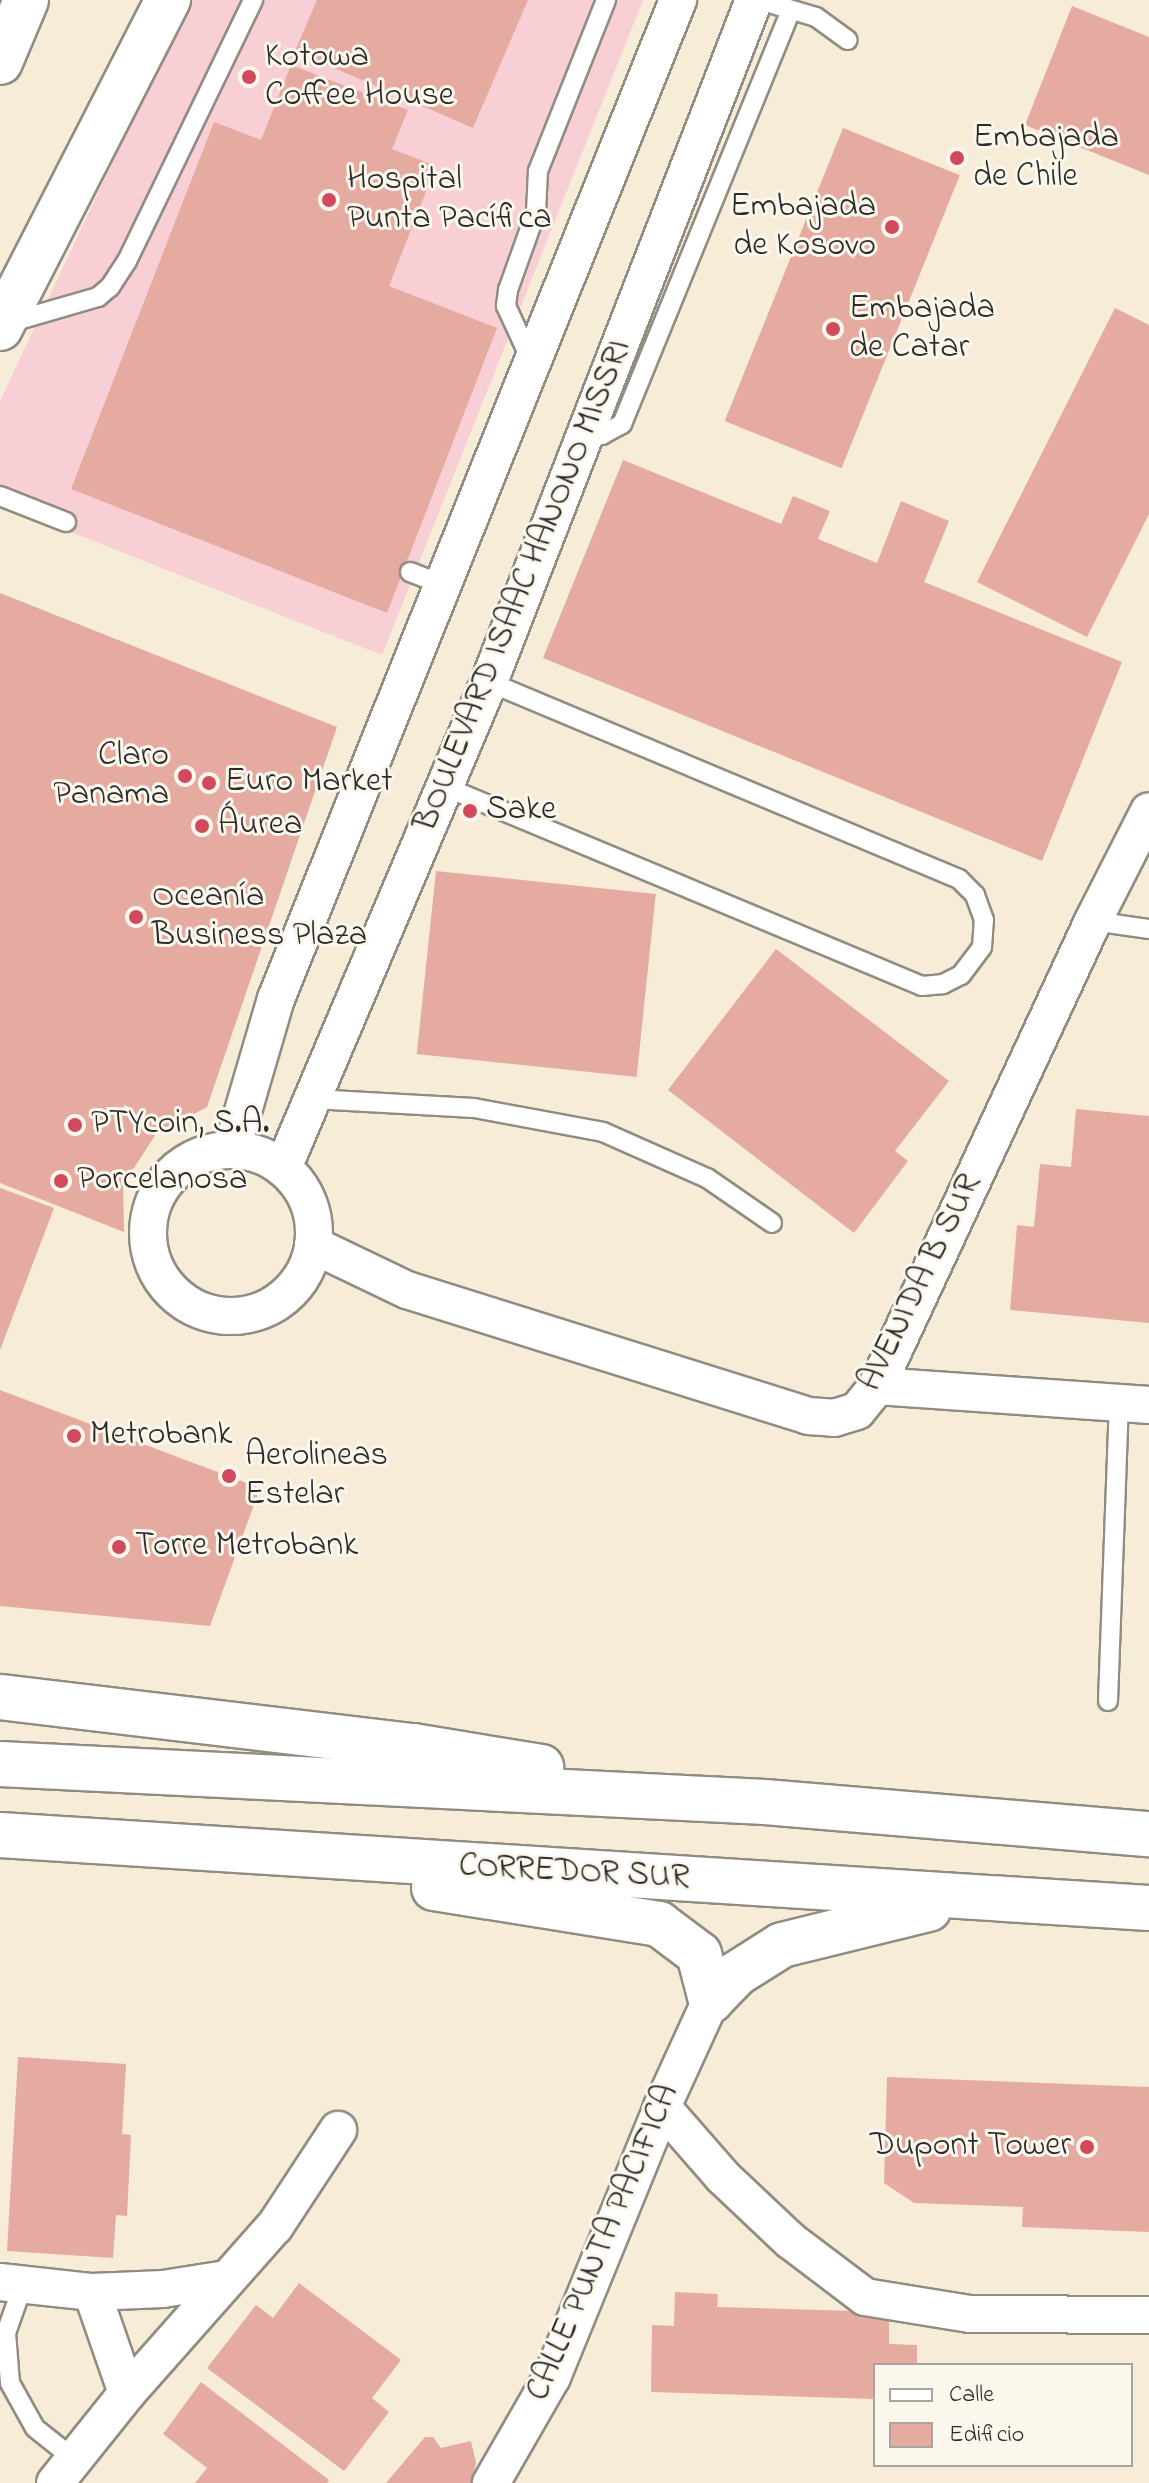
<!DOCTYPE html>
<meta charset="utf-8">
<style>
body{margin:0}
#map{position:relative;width:1149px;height:2483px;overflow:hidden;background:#f6ecd7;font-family:"Indie Flower",sans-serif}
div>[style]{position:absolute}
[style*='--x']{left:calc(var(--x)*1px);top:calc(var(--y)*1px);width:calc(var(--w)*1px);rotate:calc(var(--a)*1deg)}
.built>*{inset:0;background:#f7cfd4}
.building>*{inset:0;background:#e5aba1;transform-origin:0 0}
.roads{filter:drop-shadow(2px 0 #908c81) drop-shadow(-2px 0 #908c81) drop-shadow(0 2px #908c81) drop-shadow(0 -2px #908c81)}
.lane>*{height:18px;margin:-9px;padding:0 9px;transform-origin:9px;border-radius:9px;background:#fff}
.street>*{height:36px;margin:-18px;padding:0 18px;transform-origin:18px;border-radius:18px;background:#fff}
.street>.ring{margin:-18px;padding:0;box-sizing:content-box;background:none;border:36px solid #fff;border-radius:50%}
.secondary>*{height:44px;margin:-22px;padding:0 22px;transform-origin:22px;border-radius:22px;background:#fff}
.highway>*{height:44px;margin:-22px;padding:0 22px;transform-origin:22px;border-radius:22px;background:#fff}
.dots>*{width:22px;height:22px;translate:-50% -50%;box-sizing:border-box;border:4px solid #fbf7ec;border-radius:50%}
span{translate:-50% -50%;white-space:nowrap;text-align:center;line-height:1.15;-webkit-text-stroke:6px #fbf7ec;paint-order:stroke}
.poi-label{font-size:34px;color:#2b2b2b}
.left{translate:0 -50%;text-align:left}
.right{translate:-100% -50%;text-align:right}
.street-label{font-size:34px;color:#2b2b2b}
.legend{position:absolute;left:873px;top:2363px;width:260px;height:104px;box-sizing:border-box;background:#fbf7ec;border:2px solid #a8a59f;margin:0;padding:10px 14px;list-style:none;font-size:24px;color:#2b2b2b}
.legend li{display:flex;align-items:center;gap:16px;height:40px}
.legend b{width:40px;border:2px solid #a8a59f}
</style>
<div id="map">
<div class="built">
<div style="clip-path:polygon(189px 0,643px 0,382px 655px,0 504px,0 401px)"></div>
</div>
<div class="building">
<div style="clip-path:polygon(317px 0,528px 0,473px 128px,295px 51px)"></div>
<div style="clip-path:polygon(1072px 6px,1149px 37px,1149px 175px,1025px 125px)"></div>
<div style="clip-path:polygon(291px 65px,408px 110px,392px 149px,436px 166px,389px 286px,497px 328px,387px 613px,71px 489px,214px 122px,261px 140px)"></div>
<div style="left:843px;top:128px;width:126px;height:316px;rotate:22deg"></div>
<div style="clip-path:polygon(1115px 308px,1149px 325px,1149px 514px,1087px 637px,977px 582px)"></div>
<div style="clip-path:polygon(623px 460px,781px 524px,793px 496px,830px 511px,818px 539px,877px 563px,901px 501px,949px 521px,924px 582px,1122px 662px,1042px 861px,543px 658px)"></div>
<div style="clip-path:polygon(0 593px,337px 727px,207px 1107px,156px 1134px,123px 1185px,124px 1232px,0 1183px)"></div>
<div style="left:436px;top:871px;width:221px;height:184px;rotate:6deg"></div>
<div style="clip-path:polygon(776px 949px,949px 1081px,895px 1151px,908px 1161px,854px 1233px,668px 1090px)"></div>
<div style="clip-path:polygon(1076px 1109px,1149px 1116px,1149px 1323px,1010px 1310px,1017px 1225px,1034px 1227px,1040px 1164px,1071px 1167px)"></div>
<div style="clip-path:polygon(0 1188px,54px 1208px,0 1350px)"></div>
<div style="clip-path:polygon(0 1390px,260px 1488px,210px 1626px,0 1606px)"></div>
<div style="clip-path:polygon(18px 2057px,126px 2064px,122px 2134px,131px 2135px,127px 2216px,116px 2215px,113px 2258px,7px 2251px)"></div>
<div style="clip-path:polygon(887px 2077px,1149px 2087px,1149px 2232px,1022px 2227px,1023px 2207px,914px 2203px,884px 2183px)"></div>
<div style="clip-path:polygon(299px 2283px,401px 2360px,372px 2398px,389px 2412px,344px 2471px,207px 2368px,256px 2305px,273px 2318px)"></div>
<div style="clip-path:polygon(675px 2292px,718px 2294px,717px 2307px,889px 2312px,889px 2344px,917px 2345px,917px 2365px,875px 2365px,875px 2399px,651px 2392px,652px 2325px,674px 2326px)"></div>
<div style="clip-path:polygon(201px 2382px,329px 2480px,327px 2483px,195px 2483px,207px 2468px,163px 2434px)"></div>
<div style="clip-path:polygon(425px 2437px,433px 2437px,441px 2448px,471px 2441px,476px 2463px,471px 2483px,386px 2483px)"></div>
</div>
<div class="roads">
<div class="lane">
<div style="--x:759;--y:0;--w:59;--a:16.6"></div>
<div style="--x:816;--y:17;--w:39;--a:36"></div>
<div style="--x:8;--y:323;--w:94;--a:-16.1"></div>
<div style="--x:98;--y:297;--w:16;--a:-40"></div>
<div style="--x:110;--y:287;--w:31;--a:-57"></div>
<div style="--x:127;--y:261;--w:290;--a:-64.2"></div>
<div style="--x:531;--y:360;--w:60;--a:-114.8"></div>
<div style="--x:506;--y:306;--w:16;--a:-83"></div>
<div style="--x:508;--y:290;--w:83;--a:-70.3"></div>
<div style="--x:536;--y:212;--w:41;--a:-87.2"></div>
<div style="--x:538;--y:171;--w:184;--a:-68.3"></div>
<div style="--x:587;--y:430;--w:16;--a:18"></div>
<div style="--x:602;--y:435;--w:23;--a:-29"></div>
<div style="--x:622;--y:424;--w:447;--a:-67.8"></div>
<div style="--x:0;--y:496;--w:71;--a:21.5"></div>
<div style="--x:410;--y:572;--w:33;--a:21"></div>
<div style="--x:443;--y:786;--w:519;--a:22.66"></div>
<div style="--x:922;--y:986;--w:21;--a:-5"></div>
<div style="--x:943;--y:984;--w:20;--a:-27"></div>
<div style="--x:961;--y:975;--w:35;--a:-53"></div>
<div style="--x:982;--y:947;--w:27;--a:-86"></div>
<div style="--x:984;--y:920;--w:27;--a:-110"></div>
<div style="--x:975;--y:895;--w:23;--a:-135"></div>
<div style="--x:959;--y:879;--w:510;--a:-157.26"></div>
<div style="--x:1093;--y:921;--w:57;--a:8.1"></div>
<div style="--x:313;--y:1099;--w:161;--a:3.2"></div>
<div style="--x:474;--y:1108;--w:131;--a:10.5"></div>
<div style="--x:603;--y:1132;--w:114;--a:23.9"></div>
<div style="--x:707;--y:1178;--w:79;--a:34.7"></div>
<div style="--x:1108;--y:1701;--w:298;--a:-87.9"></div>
<div style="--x:23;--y:2285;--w:51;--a:109.5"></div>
<div style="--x:6;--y:2333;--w:50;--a:85.4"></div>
<div style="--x:10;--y:2383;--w:51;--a:60.9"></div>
<div style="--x:35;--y:2428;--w:50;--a:38.5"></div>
</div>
<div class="street">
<div style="--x:232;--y:1149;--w:156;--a:-73.7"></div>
<div style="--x:276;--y:999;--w:1077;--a:-68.08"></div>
<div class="ring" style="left:148px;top:1150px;width:130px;height:130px"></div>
<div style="--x:283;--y:1168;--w:528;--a:-67.03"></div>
<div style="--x:489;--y:682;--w:732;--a:-68.77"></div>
<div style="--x:313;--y:1245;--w:104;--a:25.6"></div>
<div style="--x:407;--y:1290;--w:420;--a:17.4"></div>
<div style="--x:808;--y:1416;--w:26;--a:4"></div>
<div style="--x:834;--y:1418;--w:24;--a:-17"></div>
<div style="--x:857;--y:1411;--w:32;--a:-51"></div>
<div style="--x:877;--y:1386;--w:513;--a:-65.08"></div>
<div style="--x:1093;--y:921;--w:123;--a:-63"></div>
<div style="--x:877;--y:1386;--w:273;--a:4"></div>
<div style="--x:662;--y:2107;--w:93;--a:48.9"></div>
<div style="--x:723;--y:2177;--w:93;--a:43.3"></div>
<div style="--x:791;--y:2241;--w:93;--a:37.1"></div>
<div style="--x:865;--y:2297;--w:106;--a:9.2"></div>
<div style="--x:970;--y:2314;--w:179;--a:0.3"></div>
<div style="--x:0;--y:2282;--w:93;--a:6.2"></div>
<div style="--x:92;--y:2292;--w:71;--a:-2.4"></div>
<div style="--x:163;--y:2289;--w:64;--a:-9"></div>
<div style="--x:92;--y:2292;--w:107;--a:70.9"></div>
<div style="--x:55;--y:2483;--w:115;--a:-51.3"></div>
<div style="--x:127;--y:2393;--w:223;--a:-48.5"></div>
<div style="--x:275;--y:2226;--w:115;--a:-56.7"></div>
<div style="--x:491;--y:2483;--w:122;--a:-60.1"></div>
<div style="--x:552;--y:2377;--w:292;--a:-67.8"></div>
<div style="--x:662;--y:2107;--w:118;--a:-65.4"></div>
</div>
<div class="secondary">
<div style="--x:0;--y:62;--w:67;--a:-67.2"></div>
<div style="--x:0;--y:328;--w:369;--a:-62.9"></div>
</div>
<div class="highway">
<div style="--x:0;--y:1697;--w:416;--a:6.8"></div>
<div style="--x:413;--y:1746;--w:130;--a:9.3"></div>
<div style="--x:0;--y:1764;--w:766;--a:2.84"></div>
<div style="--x:765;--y:1802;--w:385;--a:4.8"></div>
<div style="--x:0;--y:1835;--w:1151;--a:3.64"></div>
<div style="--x:434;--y:1888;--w:228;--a:9.1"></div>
<div style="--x:659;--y:1924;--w:50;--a:36.9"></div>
<div style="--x:699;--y:1954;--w:48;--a:75.4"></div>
<div style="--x:711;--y:2000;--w:36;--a:-46"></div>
<div style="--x:736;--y:1974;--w:54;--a:-32.2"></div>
<div style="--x:782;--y:1945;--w:151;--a:-13.8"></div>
</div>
</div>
<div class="dots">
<div style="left:249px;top:77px;background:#d1495b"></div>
<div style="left:957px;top:158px;background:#d1495b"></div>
<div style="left:329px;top:200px;background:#d1495b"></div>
<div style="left:892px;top:227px;background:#d1495b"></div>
<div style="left:833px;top:329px;background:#d1495b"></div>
<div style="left:185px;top:776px;background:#d1495b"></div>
<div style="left:209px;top:783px;background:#d1495b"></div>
<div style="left:470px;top:811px;background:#d1495b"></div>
<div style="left:202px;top:826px;background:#d1495b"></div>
<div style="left:136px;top:917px;background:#d1495b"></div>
<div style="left:75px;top:1125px;background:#d1495b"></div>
<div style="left:61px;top:1181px;background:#d1495b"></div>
<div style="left:74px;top:1436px;background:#d1495b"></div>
<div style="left:229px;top:1476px;background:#d1495b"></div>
<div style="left:119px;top:1547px;background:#d1495b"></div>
<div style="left:1087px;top:2147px;background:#d1495b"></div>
</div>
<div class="poi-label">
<span class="left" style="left:265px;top:77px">Kotowa<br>Coffee House</span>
<span class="left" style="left:973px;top:158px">Embajada<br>de Chile</span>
<span class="left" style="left:347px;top:200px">Hospital<br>Punta Pacífica</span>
<span class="right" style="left:876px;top:227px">Embajada<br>de Kosovo</span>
<span class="left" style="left:849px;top:329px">Embajada<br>de Catar</span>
<span class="right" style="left:169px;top:776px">Claro<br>Panama</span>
<span class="left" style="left:225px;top:783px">Euro Market</span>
<span class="left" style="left:486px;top:811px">Sake</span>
<span class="left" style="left:218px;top:826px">Áurea</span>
<span class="left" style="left:152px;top:917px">Oceanía<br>Business Plaza</span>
<span class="left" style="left:91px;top:1125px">PTYcoin, S.A.</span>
<span class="left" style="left:77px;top:1181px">Porcelanosa</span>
<span class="left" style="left:90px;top:1436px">Metrobank</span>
<span class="left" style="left:245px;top:1476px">Aerolineas<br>Estelar</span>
<span class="left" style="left:135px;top:1547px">Torre Metrobank</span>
<span class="right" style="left:1071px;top:2147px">Dupont Tower</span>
</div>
<div class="street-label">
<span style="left:524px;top:586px;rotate:-68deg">BOULEVARD ISAAC HANONO MISSRI</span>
<span style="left:921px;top:1283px;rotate:-64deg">AVENIDA B SUR</span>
<span style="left:574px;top:1873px;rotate:3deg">CORREDOR SUR</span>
<span style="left:604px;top:2243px;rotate:-67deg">CALLE PUNTA PACIFICA</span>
</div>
<ul class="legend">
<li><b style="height:10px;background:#fff"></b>Calle</li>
<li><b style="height:22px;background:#e5aba1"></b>Edificio</li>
</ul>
</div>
